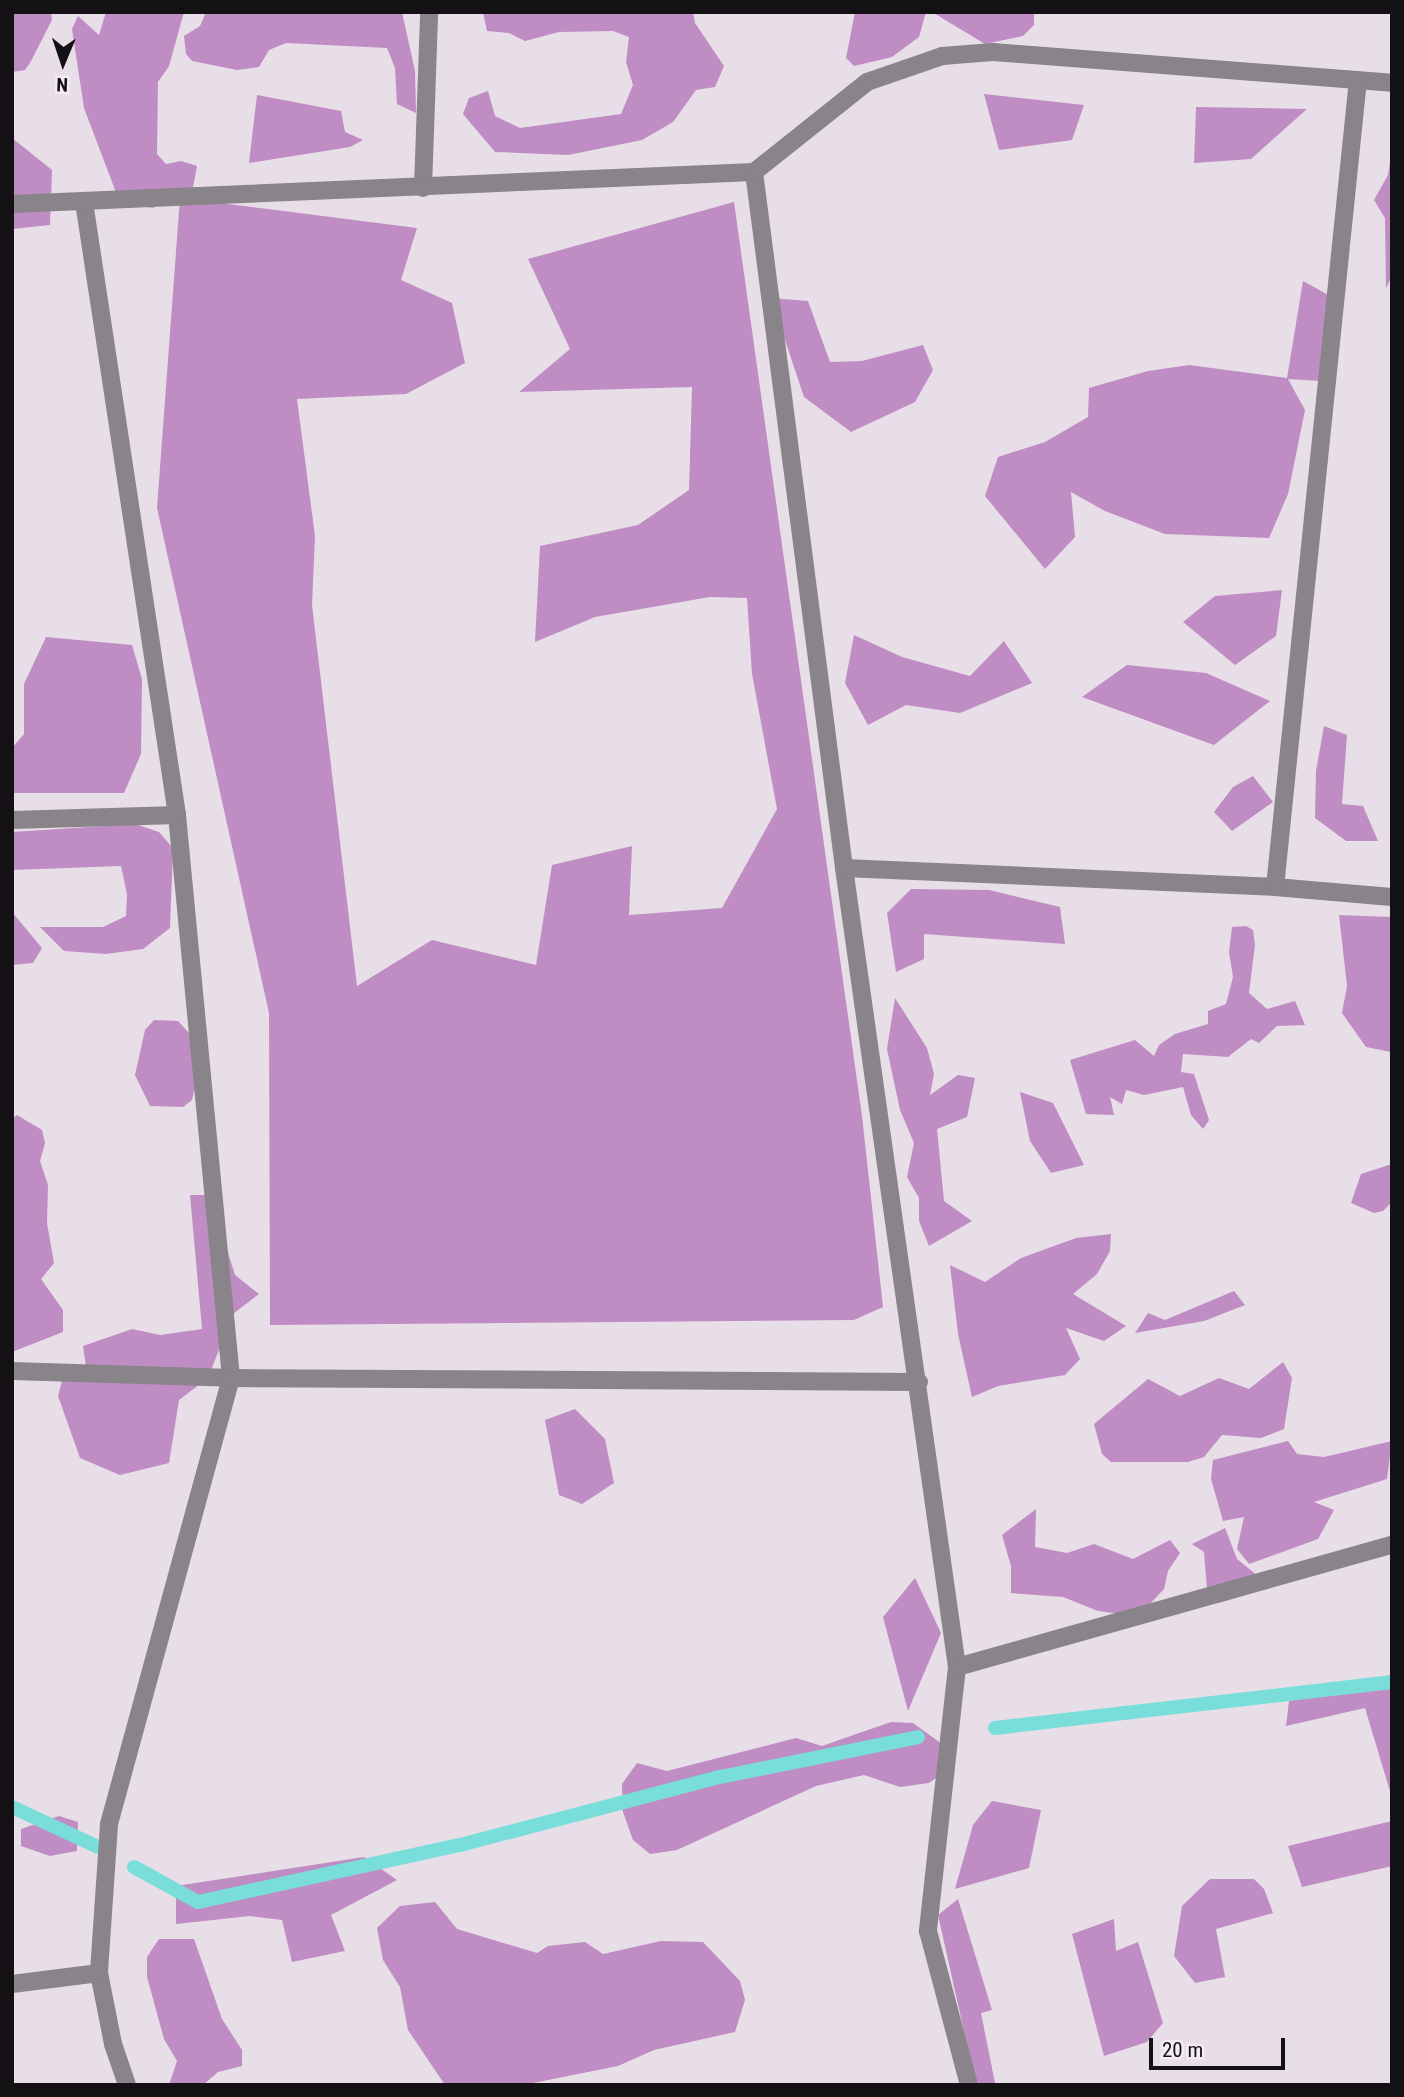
<!DOCTYPE html>
<style>
body{margin:0}
#map{position:relative;width:1404px;height:2097px;overflow:hidden;background:#e8dee8;font-family:"Roboto Condensed",sans-serif}
div>[style]{position:absolute}
[style*='--x']{left:calc(var(--x)*1px);top:calc(var(--y)*1px);width:calc(var(--w)*1px);rotate:calc(var(--a)*1deg)}
.forest>*{inset:0;background:#bf8cc3}
.stream>*{height:14px;margin:-7px;padding:0 7px;transform-origin:7px;border-radius:7px;background:#79deda}
.minor>*{height:18px;margin:-9px;padding:0 9px;transform-origin:9px;border-radius:9px;background:#888489}
span{translate:-50% -50%;white-space:nowrap;text-align:center;line-height:1.15;-webkit-text-stroke:7px #f5ebf5;paint-order:stroke}
.frame{position:absolute;inset:0;border:14px solid #141114;pointer-events:none}
.north{position:absolute;left:28px;top:28px;width:70px;height:70px;-webkit-text-stroke:5px #f5ebf5;paint-order:stroke;rotate:182deg;font-size:19px;font-weight:700;line-height:28px;text-align:center;color:#141114}
.north::after{content:'';display:block;margin:auto;width:24px;height:32px;background:#141114;clip-path:polygon(50% 0,100% 100%,50% 72%,0 100%)}
.scale{position:absolute;left:1149px;top:2038px;width:136px;height:32px;box-sizing:border-box;border:4px solid #141114;border-top:0;padding-left:9px;font-size:21px;line-height:24px;white-space:nowrap;color:#141114;-webkit-text-stroke:5px #f5ebf5;paint-order:stroke}
</style>
<div id="map">
<div class="forest">
<div style="clip-path:polygon(12px 12px,51px 12px,52px 20px,30px 63px,25px 70px,12px 72px)"></div>
<div style="clip-path:polygon(106px 12px,184px 12px,169px 66px,158px 82px,157px 154px,166px 164px,181px 161px,197px 166px,193px 187px,170px 195px,153px 208px,120px 203px,84px 108px,72px 29px,78px 16px,99px 35px)"></div>
<div style="clip-path:polygon(206px 12px,402px 12px,415px 71px,416px 113px,397px 104px,395px 68px,387px 48px,286px 43px,269px 50px,259px 67px,237px 70px,192px 61px,186px 54px,184px 36px,200px 26px)"></div>
<div style="clip-path:polygon(483px 12px,693px 12px,695px 23px,724px 66px,715px 87px,696px 90px,673px 122px,642px 140px,568px 155px,495px 152px,463px 114px,469px 98px,488px 91px,495px 116px,520px 128px,621px 114px,633px 85px,626px 62px,629px 37px,613px 31px,559px 32px,525px 41px,509px 33px,487px 31px)"></div>
<div style="clip-path:polygon(855px 12px,926px 12px,919px 37px,892px 57px,854px 66px,846px 58px)"></div>
<div style="clip-path:polygon(932px 12px,1034px 12px,1034px 25px,1023px 36px,985px 44px)"></div>
<div style="clip-path:polygon(984px 94px,1084px 105px,1072px 140px,999px 150px)"></div>
<div style="clip-path:polygon(257px 95px,341px 111px,345px 132px,363px 140px,350px 147px,249px 163px)"></div>
<div style="clip-path:polygon(1196px 107px,1307px 109px,1251px 159px,1194px 163px)"></div>
<div style="clip-path:polygon(12px 138px,52px 170px,50px 225px,12px 229px)"></div>
<div style="clip-path:polygon(1392px 150px,1392px 276px,1386px 288px,1385px 218px,1374px 200px,1388px 175px)"></div>
<div style="clip-path:polygon(180px 198px,417px 228px,401px 280px,452px 303px,465px 363px,406px 394px,297px 399px,315px 536px,312px 605px,357px 986px,432px 940px,536px 965px,552px 865px,632px 846px,629px 915px,722px 908px,777px 809px,752px 674px,747px 598px,710px 597px,595px 617px,535px 642px,540px 546px,638px 525px,689px 490px,692px 387px,519px 392px,570px 349px,528px 259px,734px 202px,862px 1116px,883px 1307px,854px 1320px,270px 1325px,269px 1013px,157px 508px)"></div>
<div style="clip-path:polygon(1303px 281px,1332px 297px,1320px 381px,1288px 379px,1305px 410px,1288px 494px,1269px 538px,1165px 534px,1105px 511px,1071px 492px,1075px 537px,1045px 569px,985px 496px,998px 457px,1045px 442px,1088px 417px,1089px 388px,1148px 371px,1189px 365px,1287px 378px)"></div>
<div style="clip-path:polygon(771px 298px,808px 301px,830px 362px,862px 361px,923px 345px,933px 370px,915px 402px,851px 432px,804px 397px)"></div>
<div style="clip-path:polygon(1282px 590px,1276px 636px,1235px 665px,1183px 622px,1215px 596px)"></div>
<div style="clip-path:polygon(854px 635px,902px 657px,970px 676px,1004px 641px,1032px 683px,960px 713px,906px 705px,868px 725px,845px 683px)"></div>
<div style="clip-path:polygon(46px 637px,132px 645px,142px 679px,141px 754px,124px 793px,12px 793px,12px 748px,24px 734px,24px 684px)"></div>
<div style="clip-path:polygon(1127px 665px,1206px 673px,1270px 701px,1214px 745px,1082px 697px)"></div>
<div style="clip-path:polygon(1324px 726px,1347px 735px,1342px 804px,1363px 806px,1378px 841px,1346px 841px,1315px 818px,1316px 771px)"></div>
<div style="clip-path:polygon(1253px 776px,1273px 802px,1232px 831px,1214px 812px,1233px 787px)"></div>
<div style="clip-path:polygon(135px 824px,159px 832px,173px 848px,170px 928px,143px 949px,106px 954px,64px 951px,40px 927px,103px 927px,126px 916px,127px 894px,121px 866px,12px 870px,12px 832px)"></div>
<div style="clip-path:polygon(911px 889px,989px 890px,1060px 907px,1065px 944px,924px 934px,924px 959px,896px 972px,887px 913px)"></div>
<div style="clip-path:polygon(12px 912px,42px 948px,33px 963px,12px 965px)"></div>
<div style="clip-path:polygon(1339px 915px,1392px 917px,1391px 1052px,1366px 1047px,1342px 1013px,1347px 986px)"></div>
<div style="clip-path:polygon(1246px 926px,1253px 930px,1255px 945px,1249px 993px,1267px 1009px,1295px 1001px,1305px 1025px,1277px 1026px,1259px 1043px,1251px 1039px,1228px 1057px,1183px 1054px,1181px 1072px,1194px 1074px,1209px 1120px,1203px 1129px,1191px 1115px,1183px 1087px,1144px 1095px,1126px 1090px,1122px 1104px,1110px 1097px,1114px 1115px,1086px 1114px,1070px 1060px,1135px 1040px,1154px 1056px,1159px 1045px,1175px 1034px,1208px 1024px,1208px 1011px,1226px 1004px,1233px 977px,1229px 952px,1232px 927px)"></div>
<div style="clip-path:polygon(895px 998px,927px 1048px,934px 1074px,930px 1095px,958px 1075px,975px 1078px,967px 1117px,937px 1129px,944px 1201px,972px 1221px,929px 1246px,919px 1221px,919px 1198px,907px 1177px,914px 1143px,900px 1110px,887px 1049px)"></div>
<div style="clip-path:polygon(154px 1020px,178px 1021px,189px 1033px,197px 1078px,192px 1100px,183px 1107px,150px 1106px,135px 1075px,145px 1030px)"></div>
<div style="clip-path:polygon(1020px 1092px,1053px 1103px,1084px 1165px,1051px 1173px,1030px 1141px)"></div>
<div style="clip-path:polygon(17px 1115px,42px 1130px,45px 1143px,40px 1161px,48px 1185px,47px 1223px,54px 1263px,41px 1279px,63px 1310px,63px 1332px,12px 1352px,12px 1119px)"></div>
<div style="clip-path:polygon(1392px 1164px,1392px 1202px,1383px 1211px,1374px 1213px,1351px 1203px,1361px 1174px)"></div>
<div style="clip-path:polygon(190px 1195px,210px 1195px,235px 1275px,259px 1294px,233px 1314px,208px 1378px,179px 1400px,169px 1463px,120px 1475px,80px 1458px,58px 1396px,64px 1373px,87px 1373px,83px 1346px,132px 1329px,160px 1335px,202px 1329px)"></div>
<div style="clip-path:polygon(1111px 1234px,1110px 1251px,1097px 1274px,1073px 1294px,1126px 1326px,1104px 1341px,1066px 1328px,1080px 1359px,1065px 1375px,998px 1386px,972px 1397px,958px 1334px,950px 1265px,985px 1282px,1021px 1258px,1076px 1238px)"></div>
<div style="clip-path:polygon(1234px 1291px,1245px 1305px,1204px 1321px,1135px 1333px,1148px 1313px,1165px 1320px)"></div>
<div style="clip-path:polygon(1283px 1362px,1292px 1378px,1284px 1429px,1261px 1438px,1222px 1435px,1204px 1457px,1188px 1462px,1111px 1462px,1102px 1454px,1094px 1424px,1148px 1379px,1180px 1396px,1219px 1378px,1249px 1389px)"></div>
<div style="clip-path:polygon(575px 1409px,605px 1439px,614px 1483px,582px 1504px,559px 1495px,545px 1420px)"></div>
<div style="clip-path:polygon(1288px 1441px,1297px 1454px,1324px 1457px,1392px 1441px,1387px 1479px,1314px 1502px,1334px 1510px,1318px 1539px,1249px 1564px,1237px 1549px,1244px 1517px,1223px 1521px,1211px 1479px,1213px 1460px)"></div>
<div style="clip-path:polygon(1036px 1509px,1035px 1547px,1067px 1553px,1094px 1544px,1133px 1559px,1170px 1540px,1180px 1553px,1168px 1571px,1164px 1589px,1148px 1606px,1128px 1615px,1098px 1611px,1063px 1597px,1011px 1593px,1011px 1566px,1002px 1535px)"></div>
<div style="clip-path:polygon(1225px 1528px,1237px 1559px,1263px 1580px,1245px 1595px,1218px 1603px,1207px 1589px,1204px 1552px,1192px 1544px)"></div>
<div style="clip-path:polygon(915px 1578px,941px 1633px,908px 1711px,883px 1617px)"></div>
<div style="clip-path:polygon(1391px 1675px,1392px 1677px,1392px 1798px,1365px 1708px,1286px 1726px,1289px 1701px)"></div>
<div style="clip-path:polygon(891px 1722px,913px 1723px,942px 1744px,946px 1771px,929px 1783px,900px 1787px,864px 1775px,816px 1786px,677px 1850px,650px 1854px,633px 1840px,623px 1812px,622px 1784px,637px 1763px,667px 1771px,796px 1738px,822px 1746px)"></div>
<div style="clip-path:polygon(992px 1801px,1041px 1810px,1029px 1868px,955px 1889px,973px 1825px)"></div>
<div style="clip-path:polygon(59px 1816px,78px 1822px,77px 1851px,50px 1856px,21px 1846px,21px 1829px)"></div>
<div style="clip-path:polygon(1392px 1821px,1392px 1866px,1302px 1887px,1288px 1846px)"></div>
<div style="clip-path:polygon(364px 1857px,397px 1880px,331px 1915px,345px 1951px,292px 1962px,282px 1920px,250px 1916px,176px 1924px,176px 1886px)"></div>
<div style="clip-path:polygon(1210px 1879px,1254px 1879px,1264px 1889px,1273px 1913px,1216px 1929px,1225px 1977px,1195px 1983px,1174px 1956px,1182px 1906px)"></div>
<div style="clip-path:polygon(958px 1899px,992px 2010px,981px 2013px,995px 2083px,991px 2085px,976px 2085px,938px 1915px)"></div>
<div style="clip-path:polygon(435px 1902px,457px 1929px,537px 1953px,548px 1946px,585px 1942px,603px 1954px,661px 1941px,703px 1942px,740px 1981px,745px 2000px,735px 2032px,654px 2050px,618px 2066px,523px 2085px,445px 2085px,408px 2030px,400px 1987px,383px 1960px,377px 1928px,400px 1906px)"></div>
<div style="clip-path:polygon(1114px 1919px,1116px 1951px,1138px 1942px,1163px 2023px,1147px 2042px,1104px 2056px,1072px 1934px)"></div>
<div style="clip-path:polygon(159px 1939px,194px 1939px,222px 2019px,242px 2050px,242px 2066px,218px 2072px,203px 2085px,169px 2085px,177px 2061px,164px 2039px,147px 1977px,147px 1957px)"></div>
</div>
<div class="stream">
<div style="--x:995;--y:1728;--w:400;--a:-6.6"></div>
<div style="--x:12;--y:1807;--w:95;--a:24.9"></div>
<div style="--x:134;--y:1867;--w:73;--a:28.7"></div>
<div style="--x:198;--y:1902;--w:268;--a:-12.3"></div>
<div style="--x:460;--y:1845;--w:269;--a:-14.7"></div>
<div style="--x:720;--y:1777;--w:202;--a:-11.4"></div>
</div>
<div class="minor">
<div style="--x:754;--y:172;--w:702;--a:82.63"></div>
<div style="--x:844;--y:868;--w:807;--a:81.95"></div>
<div style="--x:957;--y:1667;--w:266;--a:96.3"></div>
<div style="--x:928;--y:1931;--w:159;--a:75.1"></div>
<div style="--x:423;--y:188;--w:176;--a:-88"></div>
<div style="--x:84;--y:202;--w:620;--a:81.37"></div>
<div style="--x:177;--y:815;--w:566;--a:84.52"></div>
<div style="--x:231;--y:1378;--w:463;--a:105.3"></div>
<div style="--x:109;--y:1825;--w:148;--a:93.9"></div>
<div style="--x:99;--y:1973;--w:72;--a:78.8"></div>
<div style="--x:113;--y:2044;--w:43;--a:71.1"></div>
<div style="--x:12;--y:204;--w:743;--a:-2.47"></div>
<div style="--x:754;--y:172;--w:144;--a:-38.5"></div>
<div style="--x:867;--y:82;--w:79;--a:-19.1"></div>
<div style="--x:942;--y:56;--w:51;--a:-4.5"></div>
<div style="--x:993;--y:52;--w:400;--a:4.4"></div>
<div style="--x:12;--y:820;--w:165;--a:-1.7"></div>
<div style="--x:844;--y:868;--w:431;--a:2.5"></div>
<div style="--x:1275;--y:887;--w:117;--a:4.9"></div>
<div style="--x:1275;--y:887;--w:811;--a:-84.13"></div>
<div style="--x:12;--y:1371;--w:219;--a:1.8"></div>
<div style="--x:231;--y:1378;--w:688;--a:0.33"></div>
<div style="--x:957;--y:1667;--w:452;--a:-15.7"></div>
<div style="--x:12;--y:1984;--w:88;--a:-7.2"></div>
</div>
<div class="frame"></div>
<div class="north">N</div>
<div class="scale">20 m</div>
</div>
